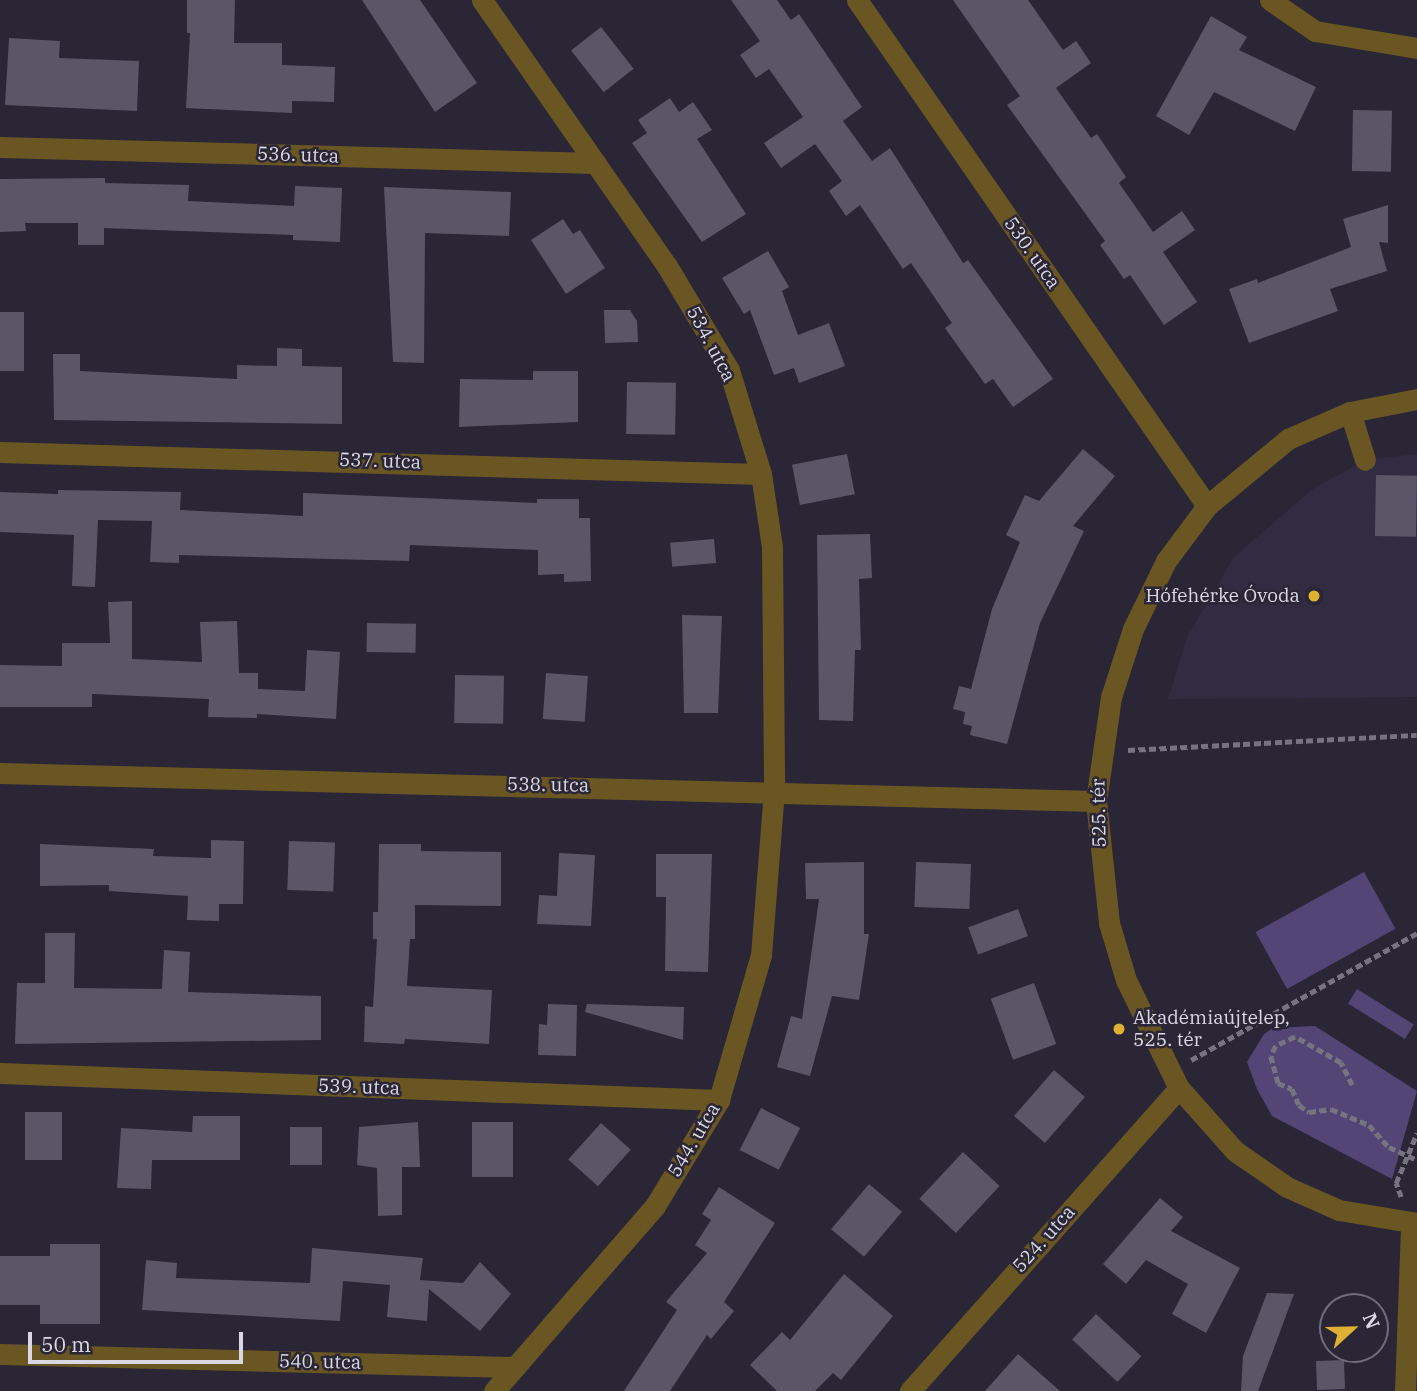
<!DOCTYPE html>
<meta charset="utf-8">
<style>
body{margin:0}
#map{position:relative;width:1417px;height:1391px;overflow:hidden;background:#2a2636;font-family:"IBM Plex Serif",serif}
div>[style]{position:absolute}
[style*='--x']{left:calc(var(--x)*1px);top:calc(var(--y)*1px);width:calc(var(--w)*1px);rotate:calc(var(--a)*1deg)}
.built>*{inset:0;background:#322c42}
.green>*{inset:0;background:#544577;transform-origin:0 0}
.building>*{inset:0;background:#5a5567;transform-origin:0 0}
.path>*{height:4.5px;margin-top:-2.25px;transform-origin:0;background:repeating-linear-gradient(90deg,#777482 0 7px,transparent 0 10.5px)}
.minor>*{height:21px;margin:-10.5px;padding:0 10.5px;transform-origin:10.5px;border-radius:10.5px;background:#6a5623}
.dots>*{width:19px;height:19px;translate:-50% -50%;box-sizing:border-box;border:4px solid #2a2636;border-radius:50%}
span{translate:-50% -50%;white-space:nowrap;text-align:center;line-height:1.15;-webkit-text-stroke:5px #2a2636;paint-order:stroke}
.street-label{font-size:19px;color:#dad8e3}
.poi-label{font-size:19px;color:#dad8e3}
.right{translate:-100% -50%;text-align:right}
.left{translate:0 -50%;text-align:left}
.north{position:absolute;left:1319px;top:1293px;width:70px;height:70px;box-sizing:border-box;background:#2a2636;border:2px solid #706d7b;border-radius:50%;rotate:68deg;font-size:19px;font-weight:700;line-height:28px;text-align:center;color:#dad8e3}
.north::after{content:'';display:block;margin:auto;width:24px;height:32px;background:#deb133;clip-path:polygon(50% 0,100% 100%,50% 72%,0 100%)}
.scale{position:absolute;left:28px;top:1332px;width:215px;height:32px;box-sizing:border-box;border:4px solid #dad8e3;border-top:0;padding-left:9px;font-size:21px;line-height:24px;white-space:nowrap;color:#dad8e3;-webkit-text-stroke:5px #2a2636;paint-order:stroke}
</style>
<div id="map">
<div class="built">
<div style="clip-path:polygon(1417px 454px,1417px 697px,1168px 699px,1188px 635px,1234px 557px,1313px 489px,1365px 460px)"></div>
</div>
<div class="green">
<div style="left:1364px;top:872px;width:65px;height:124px;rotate:61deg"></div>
<div style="left:1357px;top:989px;width:67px;height:17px;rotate:32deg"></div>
<div style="clip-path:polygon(1315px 1026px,1417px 1091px,1392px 1179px,1272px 1116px,1257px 1089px,1247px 1062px,1264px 1034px,1273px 1028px)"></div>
</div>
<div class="building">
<div style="clip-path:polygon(187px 0,235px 0,234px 43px,282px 43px,282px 65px,335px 67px,334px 102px,292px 101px,292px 113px,186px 108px,190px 33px,187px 33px)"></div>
<div style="clip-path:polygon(362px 0,420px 0,477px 83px,435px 112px)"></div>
<div style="clip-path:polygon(731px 0,777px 0,791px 20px,799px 14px,862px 107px,843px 121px,872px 161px,890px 148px,963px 263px,968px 260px,1053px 379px,1013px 407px,993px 379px,985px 384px,945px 328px,952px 323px,911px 263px,903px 269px,860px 205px,846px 216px,829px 191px,842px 181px,815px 144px,781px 168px,764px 143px,803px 117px,769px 69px,756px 78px,740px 55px,760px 41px)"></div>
<div style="clip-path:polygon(953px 0,1028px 0,1063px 50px,1076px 41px,1091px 63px,1056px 88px,1091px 138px,1097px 134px,1126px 177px,1119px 183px,1153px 232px,1182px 211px,1195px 230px,1163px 252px,1197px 302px,1164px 325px,1130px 275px,1124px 279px,1100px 245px,1105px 241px,1007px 105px,1020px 96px)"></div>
<div style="clip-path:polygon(1211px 16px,1247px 37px,1239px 50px,1316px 87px,1295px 131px,1214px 92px,1189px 135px,1156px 116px)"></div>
<div style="left:601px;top:27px;width:53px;height:38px;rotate:52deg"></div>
<div style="clip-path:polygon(9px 38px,60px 41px,59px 58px,139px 61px,137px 111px,5px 105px)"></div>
<div style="clip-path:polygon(670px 98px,679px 112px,693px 102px,712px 130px,697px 139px,746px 214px,702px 242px,632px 143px,647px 133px,638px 120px)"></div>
<div style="left:1353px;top:110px;width:39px;height:61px;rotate:1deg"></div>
<div style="clip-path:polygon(105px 178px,105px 183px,189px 185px,188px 201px,294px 206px,295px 186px,342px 188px,340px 242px,293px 240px,293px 235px,104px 228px,104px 245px,78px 245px,78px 223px,25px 223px,26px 231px,0 232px,0 179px)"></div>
<div style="clip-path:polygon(384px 187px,511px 192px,509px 236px,425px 233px,424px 363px,393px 362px)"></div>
<div style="clip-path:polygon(1388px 205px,1388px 243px,1379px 242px,1387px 271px,1330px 289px,1338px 311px,1249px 343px,1229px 289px,1257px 279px,1258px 283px,1351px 247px,1343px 219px)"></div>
<div style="clip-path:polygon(563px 219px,573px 234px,580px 230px,605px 268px,566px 294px,531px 240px)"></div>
<div style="clip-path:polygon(768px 251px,789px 287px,782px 291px,798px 335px,829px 323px,845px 366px,799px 383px,794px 368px,774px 375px,750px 310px,744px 314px,722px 278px)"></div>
<div style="clip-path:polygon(604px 310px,630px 310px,637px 321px,638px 342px,605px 343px)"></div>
<div style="left:0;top:312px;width:24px;height:59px"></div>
<div style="clip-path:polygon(277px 348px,302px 349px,302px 366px,342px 367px,342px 424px,54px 420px,53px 354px,80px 354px,80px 371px,237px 379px,237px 365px,277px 366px)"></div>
<div style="clip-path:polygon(533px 371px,578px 371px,578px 422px,459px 427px,460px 379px,533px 380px)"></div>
<div style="left:627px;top:382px;width:49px;height:52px;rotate:1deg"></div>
<div style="clip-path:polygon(1083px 449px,1115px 476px,1073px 526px,1084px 531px,1040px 623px,1007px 744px,970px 735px,972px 726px,963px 724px,965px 712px,953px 709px,959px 686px,971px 689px,992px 609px,1020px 542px,1006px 535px,1025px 495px,1039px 501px)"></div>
<div style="left:847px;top:454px;width:41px;height:56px;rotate:79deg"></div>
<div style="left:1376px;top:475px;width:41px;height:61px;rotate:1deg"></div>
<div style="clip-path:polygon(58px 490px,181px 492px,180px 510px,303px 516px,303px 493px,537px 503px,537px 499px,579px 499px,579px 518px,590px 518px,591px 581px,564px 582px,564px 574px,538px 575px,538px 550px,410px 545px,409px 561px,179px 555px,179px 563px,150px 562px,152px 521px,98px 520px,95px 587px,72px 586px,74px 535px,0 532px,0 492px,58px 494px)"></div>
<div style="clip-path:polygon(870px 534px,872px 578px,859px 579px,861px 650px,855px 650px,853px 721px,819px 720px,817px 535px)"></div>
<div style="left:714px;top:539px;width:24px;height:44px;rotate:85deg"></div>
<div style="clip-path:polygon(132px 601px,132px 659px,202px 662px,200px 622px,237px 621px,239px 673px,258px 673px,258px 689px,305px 691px,307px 650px,340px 652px,336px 719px,257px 714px,257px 718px,208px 717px,209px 699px,92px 694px,92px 707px,0 707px,0 665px,62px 666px,62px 643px,110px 643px,108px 602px)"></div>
<div style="clip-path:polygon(682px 615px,722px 616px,718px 713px,684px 713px)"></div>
<div style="left:367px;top:623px;width:49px;height:29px;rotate:1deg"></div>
<div style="left:546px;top:673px;width:42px;height:46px;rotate:4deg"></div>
<div style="left:455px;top:675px;width:49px;height:48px;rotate:1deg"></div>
<div style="clip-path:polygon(211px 840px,244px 841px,243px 904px,219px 904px,219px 921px,187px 920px,188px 896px,109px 891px,109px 885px,40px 886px,40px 844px,154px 849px,153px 856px,211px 858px)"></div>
<div style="left:289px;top:841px;width:46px;height:49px;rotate:2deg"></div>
<div style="clip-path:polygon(379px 844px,421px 844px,421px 851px,501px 852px,501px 906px,415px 905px,415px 939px,410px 939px,407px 986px,492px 990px,489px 1044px,405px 1039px,404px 1044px,364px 1042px,365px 1006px,373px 1007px,377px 939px,373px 939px,373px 912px,378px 912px)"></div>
<div style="clip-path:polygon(559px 853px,595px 855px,591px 926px,537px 924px,539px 895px,557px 896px)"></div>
<div style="clip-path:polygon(656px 854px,712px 854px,708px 972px,665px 971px,666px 897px,656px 897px)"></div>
<div style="clip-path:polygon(864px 862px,864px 934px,869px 934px,859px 1000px,832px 996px,810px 1076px,777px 1067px,791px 1016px,802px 1019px,819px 899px,806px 899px,805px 863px)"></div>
<div style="left:916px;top:862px;width:55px;height:45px;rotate:2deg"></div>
<div style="left:1018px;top:909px;width:29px;height:53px;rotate:70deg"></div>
<div style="clip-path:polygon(45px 933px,75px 933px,74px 988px,162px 989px,164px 950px,190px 952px,188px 992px,321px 996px,321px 1040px,15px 1044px,17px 983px,45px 983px)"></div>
<div style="left:1034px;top:983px;width:65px;height:46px;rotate:70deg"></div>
<div style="clip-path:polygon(548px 1004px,577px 1005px,576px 1056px,538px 1055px,539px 1024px,547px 1025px)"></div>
<div style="clip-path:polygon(587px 1004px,684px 1007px,683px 1040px,585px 1012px)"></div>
<div style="left:1054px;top:1070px;width:41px;height:61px;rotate:41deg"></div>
<div style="left:761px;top:1108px;width:44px;height:47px;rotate:27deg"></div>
<div style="left:25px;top:1112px;width:37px;height:48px"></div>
<div style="clip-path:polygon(193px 1116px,240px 1116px,240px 1160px,152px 1160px,151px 1189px,117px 1188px,121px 1128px,192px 1132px)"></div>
<div style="clip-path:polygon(418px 1122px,420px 1167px,402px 1167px,402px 1215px,378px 1216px,377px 1168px,357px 1165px,359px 1127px)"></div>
<div style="left:472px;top:1122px;width:41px;height:55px"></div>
<div style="left:601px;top:1123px;width:40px;height:49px;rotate:42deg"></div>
<div style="left:290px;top:1127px;width:32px;height:38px"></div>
<div style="left:963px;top:1152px;width:50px;height:64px;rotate:43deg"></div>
<div style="left:869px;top:1184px;width:43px;height:59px;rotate:40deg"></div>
<div style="clip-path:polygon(719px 1187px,775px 1223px,724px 1302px,734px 1311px,711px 1339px,707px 1335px,670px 1391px,624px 1391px,677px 1310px,666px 1302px,707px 1253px,695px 1245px,711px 1220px,702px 1214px)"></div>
<div style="clip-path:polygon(1160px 1198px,1183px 1217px,1171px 1231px,1240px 1268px,1206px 1333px,1172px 1314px,1188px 1284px,1146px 1260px,1126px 1284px,1103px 1264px)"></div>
<div style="clip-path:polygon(50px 1244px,100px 1244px,100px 1324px,40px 1324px,40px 1305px,0 1305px,0 1256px,50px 1256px)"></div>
<div style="clip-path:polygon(312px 1248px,423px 1258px,420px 1280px,463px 1283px,480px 1262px,511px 1294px,480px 1331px,429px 1289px,427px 1321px,387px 1317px,390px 1285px,343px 1281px,340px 1321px,142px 1310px,146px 1260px,177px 1263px,176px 1278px,310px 1283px)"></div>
<div style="clip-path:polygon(844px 1274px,893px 1316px,841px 1380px,833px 1373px,815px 1391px,777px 1391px,750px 1365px,782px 1332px,790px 1340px)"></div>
<div style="clip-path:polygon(1267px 1293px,1294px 1294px,1258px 1391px,1241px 1391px,1243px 1356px)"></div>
<div style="left:1096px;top:1314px;width:62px;height:35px;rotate:43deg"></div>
<div style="clip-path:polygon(1018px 1354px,1060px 1391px,985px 1391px)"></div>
<div style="left:1344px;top:1360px;width:29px;height:28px;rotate:88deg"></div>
</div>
<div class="path">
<div style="--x:1128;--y:750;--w:289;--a:-3"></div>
<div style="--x:1191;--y:1060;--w:259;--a:-29.3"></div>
<div style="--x:1352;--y:1085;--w:25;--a:-117"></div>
<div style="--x:1341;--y:1063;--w:53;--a:-150.5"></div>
<div style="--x:1295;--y:1037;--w:21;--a:155"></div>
<div style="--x:1276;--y:1046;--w:11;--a:117"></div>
<div style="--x:1271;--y:1056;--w:28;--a:75"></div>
<div style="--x:1278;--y:1083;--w:15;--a:23"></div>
<div style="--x:1292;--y:1089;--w:17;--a:66"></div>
<div style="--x:1299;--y:1105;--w:12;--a:35"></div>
<div style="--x:1309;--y:1112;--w:22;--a:-8"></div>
<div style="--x:1331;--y:1109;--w:41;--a:22.8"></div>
<div style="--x:1369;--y:1125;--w:30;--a:48"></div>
<div style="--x:1389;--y:1147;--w:31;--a:25"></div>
<div style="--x:1401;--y:1197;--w:15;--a:-110"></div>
<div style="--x:1396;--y:1183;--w:54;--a:-67.2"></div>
</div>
<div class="minor">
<div style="--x:482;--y:0;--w:324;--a:55.2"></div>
<div style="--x:667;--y:266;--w:121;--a:59.2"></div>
<div style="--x:729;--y:370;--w:109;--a:72.9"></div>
<div style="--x:761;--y:474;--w:74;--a:81.4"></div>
<div style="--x:772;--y:547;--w:243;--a:89.5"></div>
<div style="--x:774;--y:790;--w:166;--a:94.5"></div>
<div style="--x:761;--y:955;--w:151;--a:106.2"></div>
<div style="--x:719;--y:1100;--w:124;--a:121.1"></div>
<div style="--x:655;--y:1206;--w:245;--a:131"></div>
<div style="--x:857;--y:0;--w:615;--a:55.33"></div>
<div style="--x:1270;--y:0;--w:55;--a:34.6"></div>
<div style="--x:1315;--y:31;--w:103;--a:9.5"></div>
<div style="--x:0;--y:147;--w:596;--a:1.54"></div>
<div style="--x:1417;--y:399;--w:68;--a:169"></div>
<div style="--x:1350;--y:412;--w:68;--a:156.5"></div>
<div style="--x:1288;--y:439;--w:105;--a:140.4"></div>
<div style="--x:1207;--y:506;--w:69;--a:126.7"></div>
<div style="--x:1166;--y:561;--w:76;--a:115.9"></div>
<div style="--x:1133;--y:629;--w:71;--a:107.9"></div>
<div style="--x:1111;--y:697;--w:105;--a:98.2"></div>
<div style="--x:1096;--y:801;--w:123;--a:83.9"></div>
<div style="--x:1109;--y:923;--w:59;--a:73.4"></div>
<div style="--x:1126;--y:980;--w:120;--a:63.9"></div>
<div style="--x:1179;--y:1088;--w:84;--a:48.4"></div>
<div style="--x:1235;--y:1151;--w:63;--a:34.7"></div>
<div style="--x:1287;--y:1187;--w:57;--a:23.9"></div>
<div style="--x:1339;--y:1210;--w:79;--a:9.5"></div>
<div style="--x:1350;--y:412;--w:50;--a:72.6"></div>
<div style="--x:0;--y:452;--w:761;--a:1.66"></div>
<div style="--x:0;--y:773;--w:1096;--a:1.46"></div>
<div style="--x:0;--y:1073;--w:720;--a:2.15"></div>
<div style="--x:0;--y:1354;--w:515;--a:1.45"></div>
<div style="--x:910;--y:1391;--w:405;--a:-48.4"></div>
<div style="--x:1405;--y:1391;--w:167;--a:-87.9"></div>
</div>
<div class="dots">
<div style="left:1314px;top:596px;background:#deb133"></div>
<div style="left:1119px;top:1029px;background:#deb133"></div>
</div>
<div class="street-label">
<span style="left:298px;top:155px;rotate:2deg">536. utca</span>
<span style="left:1032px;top:253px;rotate:55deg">530. utca</span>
<span style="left:711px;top:344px;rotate:62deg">534. utca</span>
<span style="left:380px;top:461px;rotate:2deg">537. utca</span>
<span style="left:548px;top:785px;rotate:1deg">538. utca</span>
<span style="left:1099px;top:813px;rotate:-91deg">525. tér</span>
<span style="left:359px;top:1087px;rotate:2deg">539. utca</span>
<span style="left:694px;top:1140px;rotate:-59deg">544. utca</span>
<span style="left:1044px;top:1239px;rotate:-48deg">524. utca</span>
<span style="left:320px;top:1362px;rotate:1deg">540. utca</span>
</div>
<div class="poi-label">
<span class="right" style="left:1300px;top:596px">Hófehérke Óvoda</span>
<span class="left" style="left:1133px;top:1029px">Akadémiaújtelep,<br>525. tér</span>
</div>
<div class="north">N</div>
<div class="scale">50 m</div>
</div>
